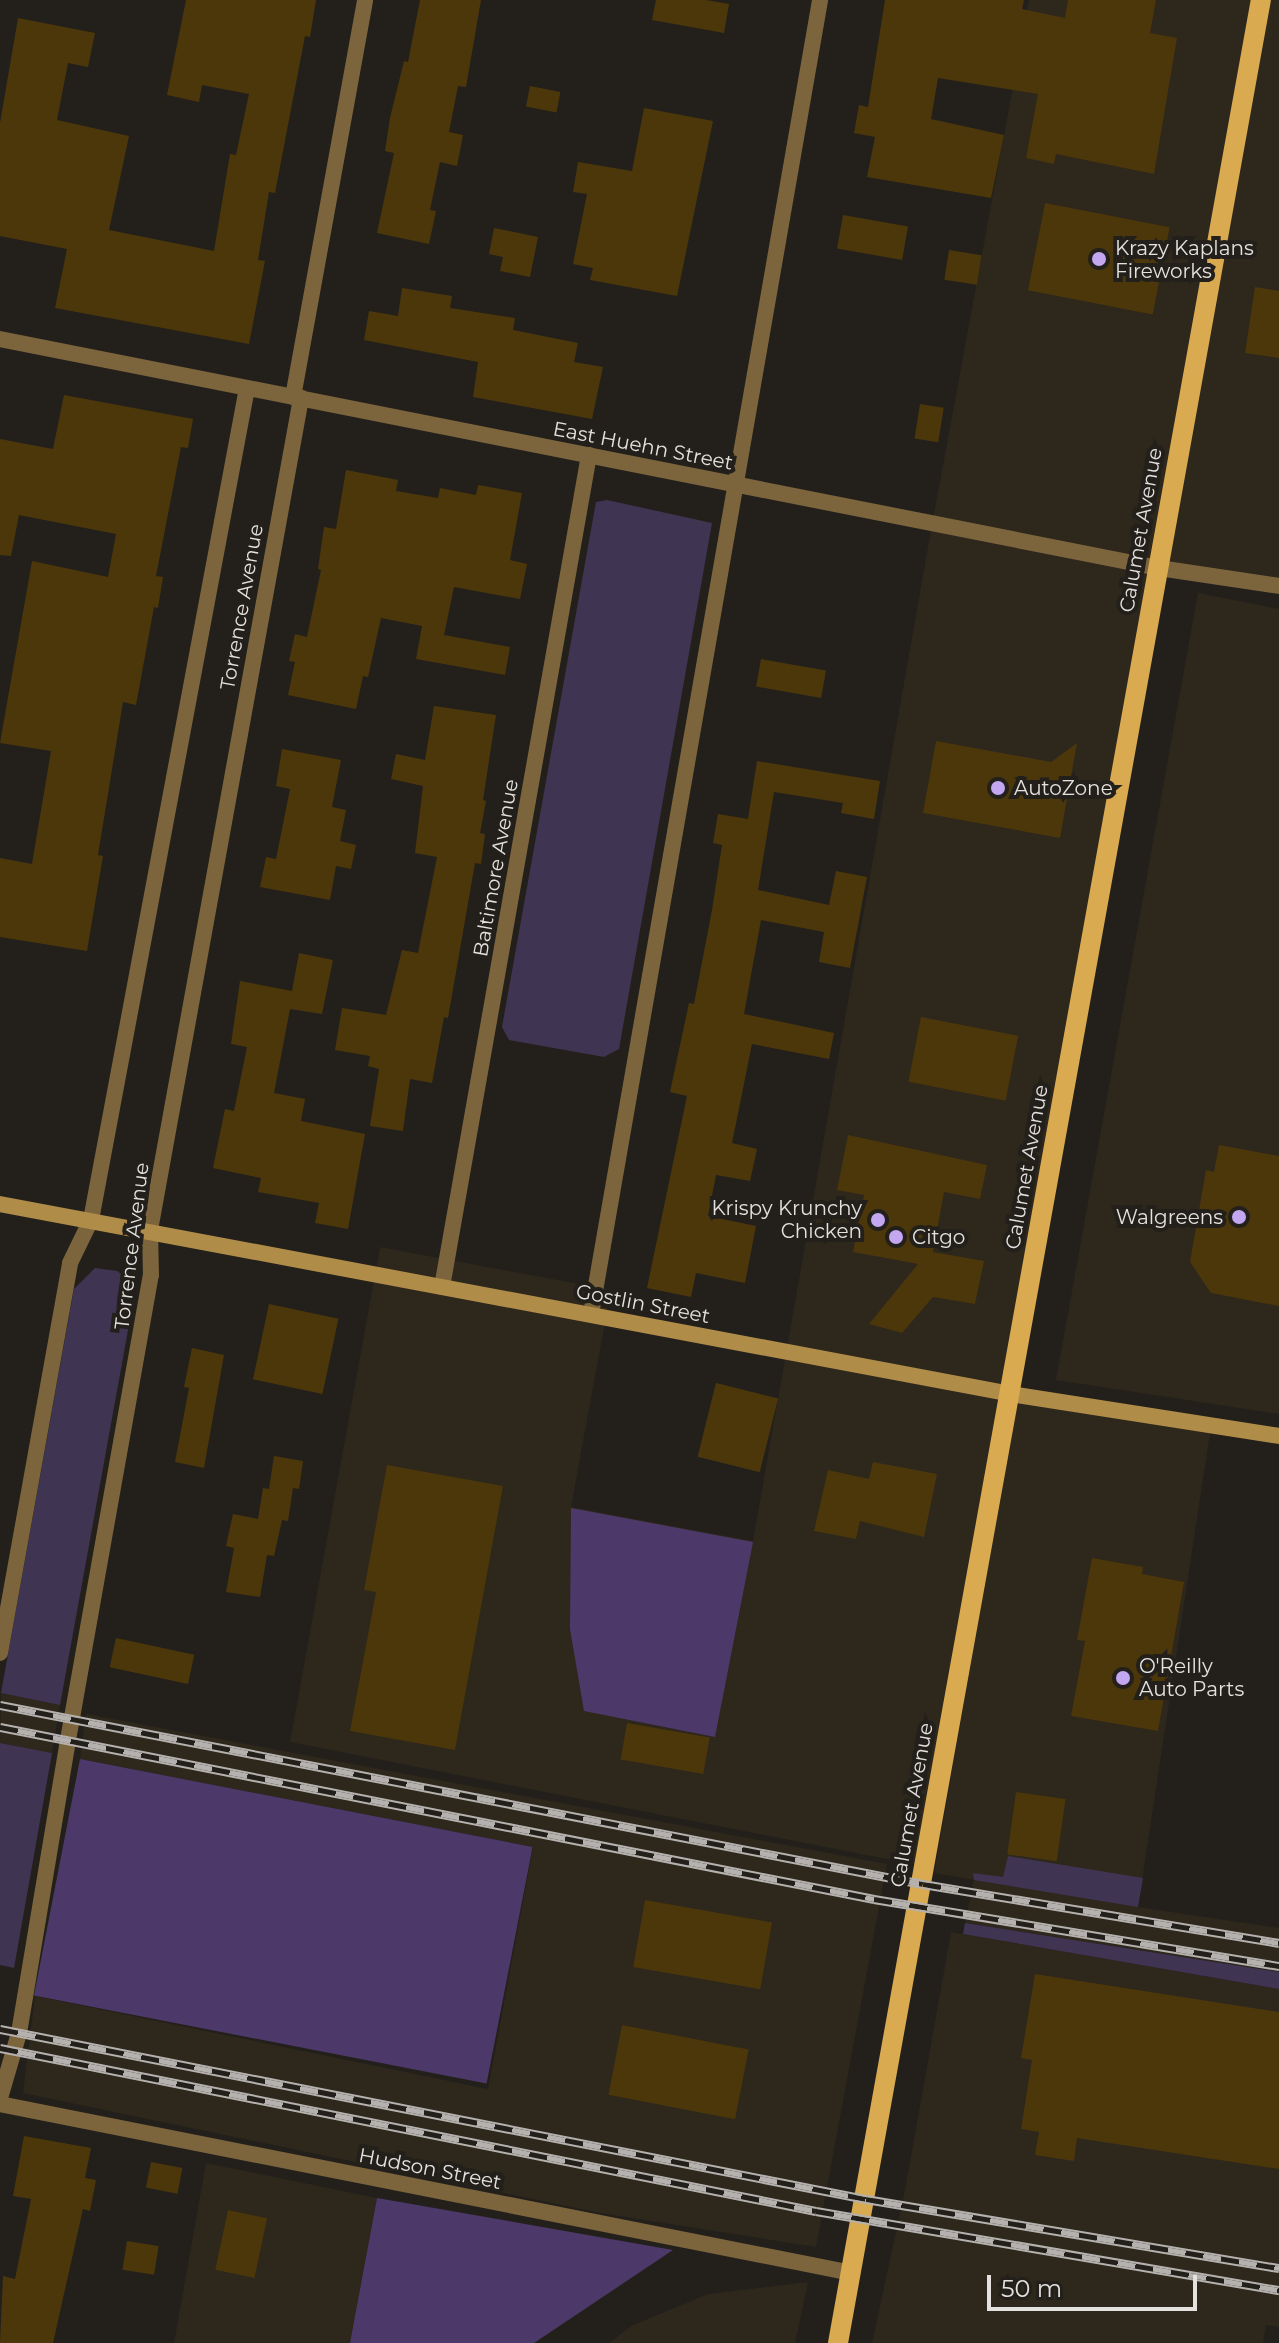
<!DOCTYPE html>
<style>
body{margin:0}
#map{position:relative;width:1279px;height:2343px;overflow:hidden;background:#23201b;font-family:Montserrat,sans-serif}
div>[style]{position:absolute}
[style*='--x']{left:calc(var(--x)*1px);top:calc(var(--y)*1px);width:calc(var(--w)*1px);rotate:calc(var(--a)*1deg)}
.built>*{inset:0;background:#2d271c}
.green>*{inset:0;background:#403453}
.forest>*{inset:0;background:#4d3969;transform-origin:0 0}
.building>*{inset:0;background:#4c370b;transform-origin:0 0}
.street>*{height:16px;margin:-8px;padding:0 8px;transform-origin:8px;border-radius:8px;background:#7c653d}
.secondary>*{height:16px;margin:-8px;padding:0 8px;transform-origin:8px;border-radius:8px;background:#b08c49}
.primary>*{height:20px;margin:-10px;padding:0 10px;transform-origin:10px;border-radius:10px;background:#d9aa50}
.rail>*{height:9px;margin-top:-4.5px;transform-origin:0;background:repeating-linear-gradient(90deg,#23201b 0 18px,#b4b1ae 0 36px);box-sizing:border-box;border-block:2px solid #b4b1ae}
.dots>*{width:22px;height:22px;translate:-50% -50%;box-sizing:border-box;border:4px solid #23201b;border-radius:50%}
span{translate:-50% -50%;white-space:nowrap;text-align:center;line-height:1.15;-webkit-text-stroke:8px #23201b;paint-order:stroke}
.poi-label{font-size:20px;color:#e4e1de}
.left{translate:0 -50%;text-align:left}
.right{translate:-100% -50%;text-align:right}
.street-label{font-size:20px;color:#e4e1de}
.scale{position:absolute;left:987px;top:2275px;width:210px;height:36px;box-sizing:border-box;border:4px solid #e4e1de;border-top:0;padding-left:10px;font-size:24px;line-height:28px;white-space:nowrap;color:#e4e1de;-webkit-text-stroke:6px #23201b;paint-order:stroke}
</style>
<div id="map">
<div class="built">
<div style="clip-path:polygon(1029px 0,1253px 0,917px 1865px,290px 1742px,380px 1247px,611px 1290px,571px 1507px,753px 1541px,931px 530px)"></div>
<div style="clip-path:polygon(1268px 0,1279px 0,1279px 578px,1168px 561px)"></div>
<div style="clip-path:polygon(1198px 593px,1279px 609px,1279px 1414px,1056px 1380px)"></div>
<div style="clip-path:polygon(1017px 1401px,1210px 1433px,1138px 1907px,1279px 1928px,1279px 1972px,965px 1923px,974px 1880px,934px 1873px)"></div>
<div style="clip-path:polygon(1px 1693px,60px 1705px,52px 1753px,0 1743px)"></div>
<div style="clip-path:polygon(86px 1714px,887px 1864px,816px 2247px,600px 2213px,23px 2093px,35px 1996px,488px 2089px,533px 1847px,80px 1759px)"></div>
<div style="clip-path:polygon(951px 1932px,1279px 1989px,1279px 2327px,1266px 2325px,1263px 2343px,872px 2343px,905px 2190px)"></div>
<div style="clip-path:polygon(206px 2163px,377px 2198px,350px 2343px,174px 2343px)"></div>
<div style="clip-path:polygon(808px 2282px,795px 2343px,609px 2343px,633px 2325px,708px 2294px)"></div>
</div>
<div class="green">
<div style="clip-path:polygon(607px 500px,712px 523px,619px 1049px,604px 1057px,509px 1040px,502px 1027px,596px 502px)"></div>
<div style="clip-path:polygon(95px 1268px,117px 1271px,130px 1280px,134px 1297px,60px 1705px,1px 1693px,74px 1289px)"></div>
<div style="clip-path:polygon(0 1743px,52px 1753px,14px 1968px,0 1965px)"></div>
<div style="clip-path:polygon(1008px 1856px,1143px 1878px,1138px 1907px,974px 1880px,973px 1873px,1003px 1877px)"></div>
<div style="clip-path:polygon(965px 1923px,1279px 1972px,1279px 1989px,963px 1934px)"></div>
</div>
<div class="forest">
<div style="clip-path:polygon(571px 1508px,753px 1542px,715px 1737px,584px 1711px,570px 1629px)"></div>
<div style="left:80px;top:1759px;width:461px;height:241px;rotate:11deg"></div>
<div style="clip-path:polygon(377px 2198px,673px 2250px,534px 2343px,350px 2343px)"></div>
</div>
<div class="building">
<div style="clip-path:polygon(186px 0,316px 0,310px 37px,305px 36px,275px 193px,269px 192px,258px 260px,265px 261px,249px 344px,55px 308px,67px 249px,0 236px,0 123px,18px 18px,95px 33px,88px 67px,68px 63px,57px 120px,129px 136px,109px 230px,214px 251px,230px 154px,236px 155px,249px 94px,202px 85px,199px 102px,167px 95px)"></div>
<div style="clip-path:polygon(420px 0,481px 0,466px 87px,458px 86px,449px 132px,463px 135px,457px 166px,440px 162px,430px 210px,436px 211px,429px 244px,377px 233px,394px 153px,385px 151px,390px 118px,404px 61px,408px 62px)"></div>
<div style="clip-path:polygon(656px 0,706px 0,729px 4px,724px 33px,652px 20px)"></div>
<div style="clip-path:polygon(885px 0,1024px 0,1022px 9px,1065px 18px,1068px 0,1156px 0,1150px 33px,1177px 38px,1154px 174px,1056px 154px,1054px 164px,1026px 158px,1038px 94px,938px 78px,931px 119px,1004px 135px,991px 198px,867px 177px,875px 137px,854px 133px,859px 105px,868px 107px)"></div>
<div style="left:530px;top:86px;width:31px;height:21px;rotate:11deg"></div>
<div style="clip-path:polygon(644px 108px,713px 121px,677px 296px,590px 280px,593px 268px,573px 264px,587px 194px,573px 192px,578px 162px,632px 171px)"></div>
<div style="left:1045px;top:203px;width:127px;height:89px;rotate:11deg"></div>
<div style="left:843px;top:215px;width:66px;height:34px;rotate:10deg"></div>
<div style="clip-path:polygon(494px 228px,538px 237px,530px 277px,500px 271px,503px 257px,489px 254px)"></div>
<div style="left:949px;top:250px;width:33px;height:30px;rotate:9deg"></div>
<div style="clip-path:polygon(1255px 287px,1279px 291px,1279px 358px,1245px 353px)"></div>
<div style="clip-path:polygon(402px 288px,452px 296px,450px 308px,515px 318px,513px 330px,578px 343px,574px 362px,603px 367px,592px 419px,473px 397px,478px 362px,364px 340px,369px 311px,398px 316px)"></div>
<div style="clip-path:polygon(64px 395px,193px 419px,188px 448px,181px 447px,156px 576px,163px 577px,158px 608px,154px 607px,136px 705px,123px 702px,98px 855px,103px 856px,87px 951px,0 937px,0 858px,32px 864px,51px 751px,0 743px,32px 561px,108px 577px,116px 534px,19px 515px,11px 556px,0 555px,0 439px,53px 449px)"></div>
<div style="left:920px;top:404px;width:24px;height:35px;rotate:9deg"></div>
<div style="clip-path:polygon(346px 470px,398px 480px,396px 491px,438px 498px,440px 488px,476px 495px,478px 485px,522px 493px,510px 560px,527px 564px,520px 599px,454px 587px,444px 635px,510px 647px,505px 675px,416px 659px,422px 626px,381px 618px,368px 677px,363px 676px,356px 709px,288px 695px,295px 662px,289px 661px,295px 634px,307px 637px,321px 570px,318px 569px,324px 527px,336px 529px)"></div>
<div style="left:761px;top:659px;width:66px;height:28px;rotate:10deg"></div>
<div style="clip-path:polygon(434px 706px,496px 715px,483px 800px,486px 801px,480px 833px,485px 834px,481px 864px,475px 863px,448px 1018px,444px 1017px,432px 1083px,410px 1079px,403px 1131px,370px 1126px,379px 1069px,368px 1066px,370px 1056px,335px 1050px,342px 1008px,386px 1015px,402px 950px,418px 953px,437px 857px,415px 853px,423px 786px,391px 779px,396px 754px,425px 760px)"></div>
<div style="clip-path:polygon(936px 741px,1051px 762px,1077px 743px,1060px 838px,923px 813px)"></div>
<div style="clip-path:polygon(282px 749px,341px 760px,332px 807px,346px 810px,340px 841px,356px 845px,351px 869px,336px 866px,330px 900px,260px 887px,266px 857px,276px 859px,290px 789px,276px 786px)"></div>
<div style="clip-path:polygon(757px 761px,880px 781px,874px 819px,841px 813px,843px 803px,774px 792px,758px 890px,829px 905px,836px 871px,867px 877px,850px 968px,819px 962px,824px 932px,761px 920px,744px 1014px,834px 1033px,829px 1059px,752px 1044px,732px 1143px,757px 1149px,750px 1181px,716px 1175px,708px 1216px,756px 1226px,745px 1283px,696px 1273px,691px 1297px,647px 1288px,687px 1096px,670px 1092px,689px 1003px,694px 1004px,712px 910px,722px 845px,713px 843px,718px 814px,748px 819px)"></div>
<div style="clip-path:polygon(299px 953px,333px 960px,322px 1014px,290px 1009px,274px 1093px,305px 1099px,301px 1121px,365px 1134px,348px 1229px,315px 1223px,319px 1203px,258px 1192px,261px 1178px,213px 1168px,225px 1109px,234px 1111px,247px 1047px,231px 1044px,240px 981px,292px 991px)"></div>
<div style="left:921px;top:1017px;width:99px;height:66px;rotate:11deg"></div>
<div style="clip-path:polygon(848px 1135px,987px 1165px,980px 1199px,944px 1192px,933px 1252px,984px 1261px,975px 1304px,933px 1297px,902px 1333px,869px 1324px,918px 1264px,853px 1252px,864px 1195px,837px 1190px)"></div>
<div style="clip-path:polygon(1219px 1145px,1279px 1156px,1279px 1306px,1211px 1293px,1190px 1262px,1206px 1170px,1214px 1172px)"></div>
<div style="left:269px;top:1304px;width:71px;height:77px;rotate:12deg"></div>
<div style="clip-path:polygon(192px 1348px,224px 1355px,204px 1468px,175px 1462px,189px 1388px,184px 1387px)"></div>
<div style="left:716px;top:1383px;width:64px;height:76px;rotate:14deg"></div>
<div style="clip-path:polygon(274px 1456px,303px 1461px,299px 1489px,293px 1488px,288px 1521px,282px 1520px,274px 1556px,267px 1555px,260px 1597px,226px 1592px,234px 1548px,226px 1546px,233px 1514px,258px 1519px,263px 1488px,269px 1489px)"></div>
<div style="clip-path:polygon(873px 1462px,937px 1474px,924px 1537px,860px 1521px,856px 1539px,814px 1531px,828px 1470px,869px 1479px)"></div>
<div style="clip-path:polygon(387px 1465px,503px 1486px,455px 1750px,350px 1731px,376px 1592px,364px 1590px)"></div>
<div style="clip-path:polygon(1092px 1558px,1143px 1567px,1142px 1574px,1184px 1582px,1158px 1731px,1071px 1716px,1085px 1641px,1077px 1640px)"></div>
<div style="left:116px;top:1638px;width:80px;height:30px;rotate:12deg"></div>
<div style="left:627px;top:1723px;width:84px;height:37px;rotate:10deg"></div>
<div style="left:1016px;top:1792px;width:50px;height:63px;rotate:8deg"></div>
<div style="left:645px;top:1900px;width:129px;height:68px;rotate:10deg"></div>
<div style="clip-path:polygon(1035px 1974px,1279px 2012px,1279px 2169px,1077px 2138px,1074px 2161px,1035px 2155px,1039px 2132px,1021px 2129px,1032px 2060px,1021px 2058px)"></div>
<div style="left:622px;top:2025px;width:129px;height:71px;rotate:11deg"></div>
<div style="clip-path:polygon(24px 2136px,91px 2148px,85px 2178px,96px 2180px,90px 2211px,83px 2209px,53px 2343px,0 2343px,3px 2276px,15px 2279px,31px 2199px,13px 2196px)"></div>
<div style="left:151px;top:2162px;width:32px;height:26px;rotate:11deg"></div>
<div style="left:228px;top:2210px;width:40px;height:61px;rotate:12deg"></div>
<div style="left:127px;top:2241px;width:32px;height:29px;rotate:9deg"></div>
</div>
<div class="street">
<div style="--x:0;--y:339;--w:1181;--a:11.18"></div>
<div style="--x:1159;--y:568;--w:121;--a:8.5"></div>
<div style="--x:293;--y:397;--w:403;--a:-79.7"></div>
<div style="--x:442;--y:1287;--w:845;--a:-79.98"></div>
<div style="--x:591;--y:1314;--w:1334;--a:-80.11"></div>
<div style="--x:0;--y:1653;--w:396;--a:-79.8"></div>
<div style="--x:70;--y:1263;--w:48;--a:-64"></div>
<div style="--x:91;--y:1220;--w:846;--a:-79.38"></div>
<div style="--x:0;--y:2098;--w:68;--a:-73.7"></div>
<div style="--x:19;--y:2033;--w:297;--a:-80.5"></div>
<div style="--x:68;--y:1740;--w:472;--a:-79.9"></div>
<div style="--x:151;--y:1275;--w:45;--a:-91.3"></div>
<div style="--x:150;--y:1230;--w:846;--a:-79.71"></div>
<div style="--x:0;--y:2104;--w:869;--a:11.22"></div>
</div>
<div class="secondary">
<div style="--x:0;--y:1204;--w:1029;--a:10.64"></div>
<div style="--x:1011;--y:1394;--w:271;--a:8.9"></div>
</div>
<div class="primary">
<div style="--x:838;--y:2343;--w:2381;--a:-79.77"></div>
</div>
<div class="rail">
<div style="--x:0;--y:1705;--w:940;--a:10.98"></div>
<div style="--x:923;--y:1884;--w:361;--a:9.4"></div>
<div style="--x:0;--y:1727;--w:891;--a:11.13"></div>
<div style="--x:874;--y:1899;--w:411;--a:9.4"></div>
<div style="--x:0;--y:2029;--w:883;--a:11.11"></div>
<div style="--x:866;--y:2199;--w:419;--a:9.5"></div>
<div style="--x:0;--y:2048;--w:832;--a:11.3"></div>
<div style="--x:816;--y:2211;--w:470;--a:9.7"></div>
</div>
<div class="dots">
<div style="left:1099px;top:259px;background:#c4a7f1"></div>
<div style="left:998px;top:788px;background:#c4a7f1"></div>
<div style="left:1239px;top:1217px;background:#c4a7f1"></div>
<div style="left:878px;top:1220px;background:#c4a7f1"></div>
<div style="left:896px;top:1237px;background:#c4a7f1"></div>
<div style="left:1123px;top:1678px;background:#c4a7f1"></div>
</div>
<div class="poi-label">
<span class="left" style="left:1115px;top:260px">Krazy Kaplans<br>Fireworks</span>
<span class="left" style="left:1014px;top:788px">AutoZone</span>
<span class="right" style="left:862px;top:1220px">Krispy Krunchy<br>Chicken</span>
<span class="right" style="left:1223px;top:1217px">Walgreens</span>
<span class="left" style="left:912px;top:1237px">Citgo</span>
<span class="left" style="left:1139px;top:1678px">O'Reilly<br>Auto Parts</span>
</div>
<div class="street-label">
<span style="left:643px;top:446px;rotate:11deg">East Huehn Street</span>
<span style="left:1141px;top:530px;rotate:-80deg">Calumet Avenue</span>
<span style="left:242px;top:607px;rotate:-80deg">Torrence Avenue</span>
<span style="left:496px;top:868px;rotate:-80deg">Baltimore Avenue</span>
<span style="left:1027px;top:1167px;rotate:-80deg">Calumet Avenue</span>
<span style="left:132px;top:1246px;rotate:-83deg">Torrence Avenue</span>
<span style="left:643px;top:1304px;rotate:11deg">Gostlin Street</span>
<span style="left:912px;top:1805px;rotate:-80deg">Calumet Avenue</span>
<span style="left:430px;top:2169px;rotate:11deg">Hudson Street</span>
</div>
<div class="scale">50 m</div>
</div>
